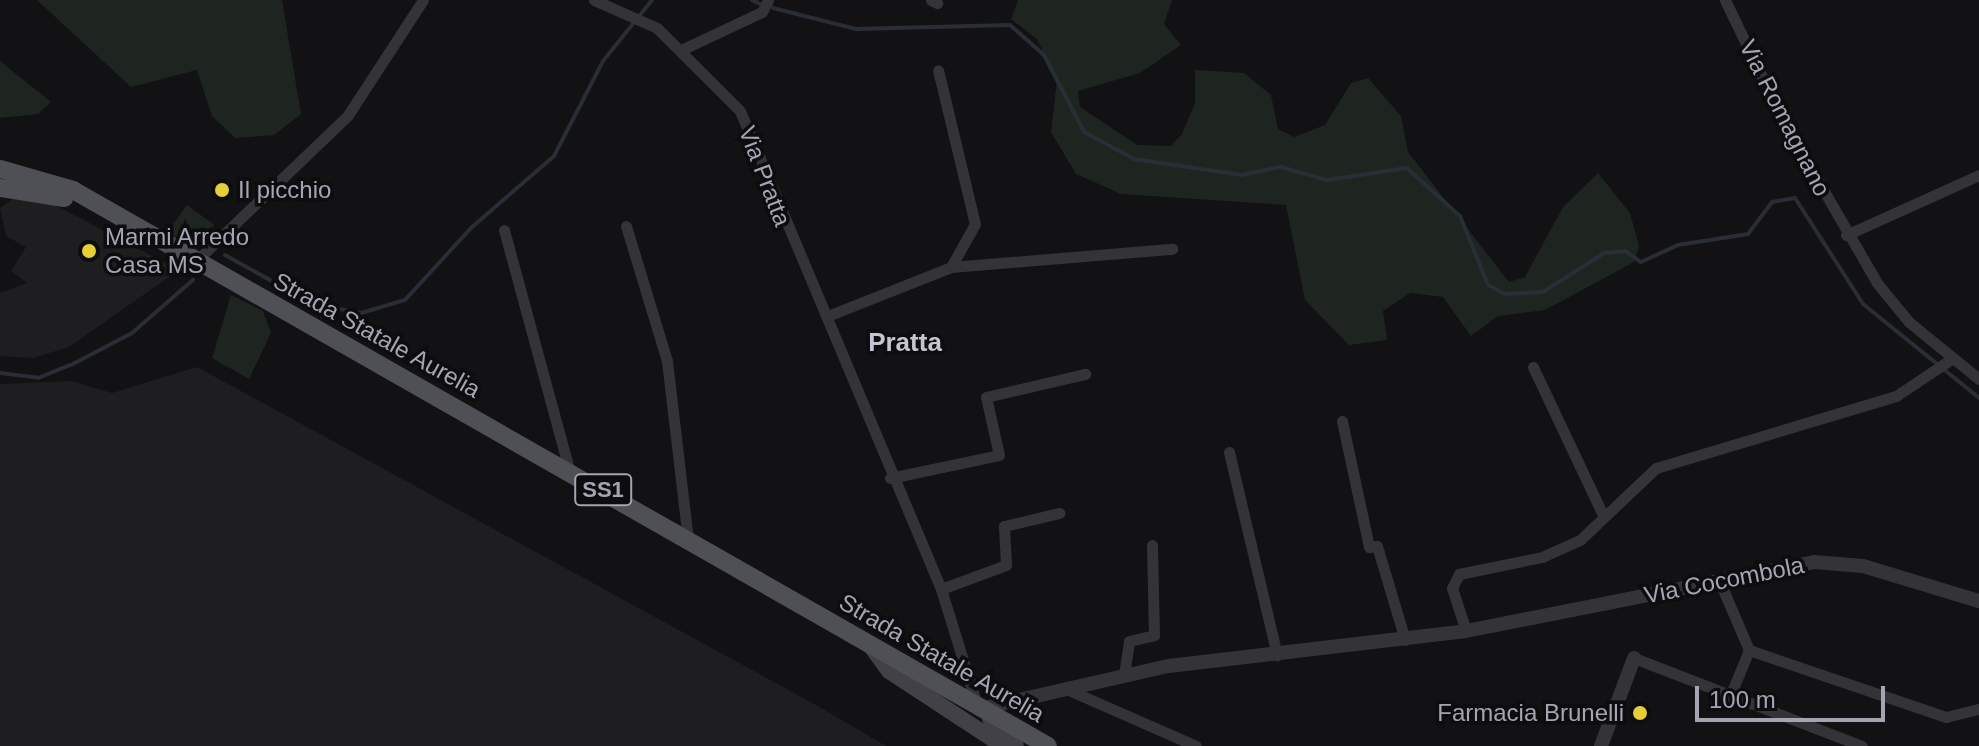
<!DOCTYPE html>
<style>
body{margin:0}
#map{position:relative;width:1979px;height:746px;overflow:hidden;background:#121113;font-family:Helvetica,sans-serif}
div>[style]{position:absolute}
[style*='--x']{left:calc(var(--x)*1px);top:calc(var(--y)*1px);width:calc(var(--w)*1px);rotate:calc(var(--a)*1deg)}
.built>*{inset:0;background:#1e1e20}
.green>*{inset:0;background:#1e2520;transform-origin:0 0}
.stream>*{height:4px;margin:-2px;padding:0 2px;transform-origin:2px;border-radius:2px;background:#292d36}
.minor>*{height:11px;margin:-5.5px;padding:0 5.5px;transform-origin:5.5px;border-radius:5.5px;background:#333338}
.tertiary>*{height:14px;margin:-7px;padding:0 7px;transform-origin:7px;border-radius:7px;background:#333338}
.secondary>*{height:16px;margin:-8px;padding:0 8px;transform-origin:8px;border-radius:8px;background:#414147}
.primary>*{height:18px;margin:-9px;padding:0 9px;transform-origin:9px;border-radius:9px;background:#4f4f56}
.dots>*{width:22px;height:22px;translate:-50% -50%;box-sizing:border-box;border:4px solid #0d0c0e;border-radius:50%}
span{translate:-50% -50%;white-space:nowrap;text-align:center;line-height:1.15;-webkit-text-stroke:7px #0d0c0e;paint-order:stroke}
.shield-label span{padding:2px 6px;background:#0d0c0e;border:2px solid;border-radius:6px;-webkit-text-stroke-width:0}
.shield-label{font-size:22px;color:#a4a5b3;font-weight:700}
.street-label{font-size:24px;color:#a4a5b3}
.poi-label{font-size:24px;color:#a4a5b3}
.left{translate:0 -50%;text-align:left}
.right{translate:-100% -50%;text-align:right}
.neighbourhood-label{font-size:26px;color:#c4c5cf;font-weight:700}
.scale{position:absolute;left:1695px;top:686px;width:190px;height:36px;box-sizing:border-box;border:4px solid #a4a5b3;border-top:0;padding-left:10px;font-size:24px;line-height:28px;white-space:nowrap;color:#a4a5b3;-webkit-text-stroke:6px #0d0c0e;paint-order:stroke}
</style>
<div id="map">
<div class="built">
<div style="clip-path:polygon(15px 197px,47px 201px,179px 270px,69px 347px,33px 358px,0 356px,0 293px,27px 283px,11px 271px,26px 247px,6px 236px,0 208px)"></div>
<div style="clip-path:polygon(197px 367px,816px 705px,886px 746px,0 746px,0 384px,71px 381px,112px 393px)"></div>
</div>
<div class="green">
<div style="clip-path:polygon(37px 0,282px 0,301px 114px,274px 135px,235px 138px,212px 116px,197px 70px,131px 87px)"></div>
<div style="clip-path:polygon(1018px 0,1172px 0,1164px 24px,1181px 45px,1140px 73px,1078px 91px,1080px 107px,1137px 145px,1171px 146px,1182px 134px,1195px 103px,1195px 70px,1244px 73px,1271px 95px,1278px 129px,1294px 137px,1325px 125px,1351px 83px,1368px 78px,1401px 116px,1408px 152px,1509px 282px,1525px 277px,1563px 207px,1598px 173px,1630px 213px,1639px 246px,1634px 262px,1545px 310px,1498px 316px,1471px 336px,1443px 297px,1410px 293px,1383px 311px,1387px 340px,1349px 345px,1305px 300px,1286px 205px,1121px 194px,1076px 174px,1051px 132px,1057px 80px,1037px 39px,1011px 19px)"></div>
<div style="clip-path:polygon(0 61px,51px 102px,38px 114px,0 118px)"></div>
<div style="left:187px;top:205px;width:34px;height:34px;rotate:36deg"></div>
<div style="clip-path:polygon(231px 295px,263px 311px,271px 333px,249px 379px,212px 358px)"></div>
</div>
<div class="stream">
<div style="--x:752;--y:0;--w:9;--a:27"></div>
<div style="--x:773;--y:8;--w:86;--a:14.2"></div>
<div style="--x:856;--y:29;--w:154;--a:-1.5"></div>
<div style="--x:1010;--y:25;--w:45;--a:41.4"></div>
<div style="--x:1044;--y:55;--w:87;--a:62.5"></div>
<div style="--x:1084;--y:132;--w:57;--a:28.4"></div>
<div style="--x:1134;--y:159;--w:109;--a:8.4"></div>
<div style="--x:1242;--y:175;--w:40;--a:-12"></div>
<div style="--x:1281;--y:167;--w:48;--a:15.8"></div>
<div style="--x:1327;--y:180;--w:81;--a:-8.5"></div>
<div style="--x:1407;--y:168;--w:72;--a:42.2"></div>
<div style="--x:1460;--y:216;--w:74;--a:67.9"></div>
<div style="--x:1488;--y:285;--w:19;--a:28"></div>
<div style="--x:1505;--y:294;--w:38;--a:-3"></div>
<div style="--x:1543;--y:292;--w:72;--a:-32.6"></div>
<div style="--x:1604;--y:253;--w:21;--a:-5"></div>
<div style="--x:1625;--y:251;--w:19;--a:35"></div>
<div style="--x:1641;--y:262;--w:41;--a:-24.7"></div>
<div style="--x:1678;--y:245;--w:71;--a:-8.9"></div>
<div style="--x:1748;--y:234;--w:40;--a:-53"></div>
<div style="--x:1772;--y:202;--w:23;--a:-10"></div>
<div style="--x:1795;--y:198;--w:126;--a:57.3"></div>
<div style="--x:1863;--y:304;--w:149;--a:39"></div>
<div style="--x:225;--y:255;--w:101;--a:29.1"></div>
<div style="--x:313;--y:304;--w:49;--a:10.6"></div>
<div style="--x:361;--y:313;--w:46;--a:-16.5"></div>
<div style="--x:405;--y:300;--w:98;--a:-47.5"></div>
<div style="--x:471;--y:228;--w:110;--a:-40.9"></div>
<div style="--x:554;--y:156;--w:107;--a:-62.7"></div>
<div style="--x:603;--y:61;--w:78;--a:-51.2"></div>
<div style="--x:0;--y:373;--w:38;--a:7"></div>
<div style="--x:38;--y:378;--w:35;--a:-22"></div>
<div style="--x:71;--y:365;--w:69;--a:-27.7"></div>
<div style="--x:132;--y:333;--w:81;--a:-41"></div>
</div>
<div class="minor">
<div style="--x:594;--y:0;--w:69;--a:24"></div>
<div style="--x:657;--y:28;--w:117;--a:45"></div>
<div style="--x:740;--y:111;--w:519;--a:67.19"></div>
<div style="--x:941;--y:589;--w:121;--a:72.8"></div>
<div style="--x:931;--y:0;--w:7;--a:27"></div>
<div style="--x:1725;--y:0;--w:133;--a:64.2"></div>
<div style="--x:1783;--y:120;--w:188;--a:60"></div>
<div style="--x:1877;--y:283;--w:50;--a:50.6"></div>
<div style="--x:1909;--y:322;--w:90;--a:39.2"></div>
<div style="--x:683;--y:49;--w:87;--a:-25.1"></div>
<div style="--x:762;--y:12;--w:13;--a:-63"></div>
<div style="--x:626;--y:226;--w:141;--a:73.1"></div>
<div style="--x:667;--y:361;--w:179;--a:83.3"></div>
<div style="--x:504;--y:230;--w:249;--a:74.8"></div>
<div style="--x:1846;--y:235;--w:146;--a:-24.3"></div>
<div style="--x:196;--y:261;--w:211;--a:-43.8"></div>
<div style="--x:348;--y:115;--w:137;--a:-56.9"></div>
<div style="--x:951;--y:267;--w:222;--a:-4.7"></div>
<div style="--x:830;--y:315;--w:130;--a:-21.6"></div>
<div style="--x:951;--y:267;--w:49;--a:-60.8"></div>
<div style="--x:975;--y:224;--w:158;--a:-103.5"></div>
<div style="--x:1533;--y:367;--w:164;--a:64.7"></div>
<div style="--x:1342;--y:421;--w:129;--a:77.9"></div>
<div style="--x:1369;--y:547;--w:8;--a:-7"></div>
<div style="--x:1377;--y:546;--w:98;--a:73.4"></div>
<div style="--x:1229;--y:452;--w:209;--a:76.7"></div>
<div style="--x:890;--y:478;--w:111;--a:-11.9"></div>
<div style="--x:999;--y:455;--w:59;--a:-102.6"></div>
<div style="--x:986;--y:397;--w:102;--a:-13.1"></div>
<div style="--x:1719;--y:580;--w:76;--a:66.8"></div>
<div style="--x:1749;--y:650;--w:50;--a:112.4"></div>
<div style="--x:941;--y:589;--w:69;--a:-20.3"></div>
<div style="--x:1006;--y:565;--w:39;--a:-93"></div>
<div style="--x:1004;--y:526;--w:57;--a:-13.3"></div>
<div style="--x:1466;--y:631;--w:45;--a:-108"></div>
<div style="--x:1452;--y:588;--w:16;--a:-63"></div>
<div style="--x:1459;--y:574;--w:85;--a:-11.6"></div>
<div style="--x:1542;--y:557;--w:42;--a:-24.1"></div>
<div style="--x:1580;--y:540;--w:105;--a:-43.5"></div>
<div style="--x:1656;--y:468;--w:251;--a:-16.7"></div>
<div style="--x:1896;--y:396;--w:65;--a:-33.7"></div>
<div style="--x:1749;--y:650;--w:208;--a:18.8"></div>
<div style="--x:1946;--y:717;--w:34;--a:-14"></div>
<div style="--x:1634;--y:658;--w:244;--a:21.1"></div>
<div style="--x:1124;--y:674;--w:33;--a:-81"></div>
<div style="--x:1129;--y:641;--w:26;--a:-13"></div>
<div style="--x:1154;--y:635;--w:90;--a:-91.3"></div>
<div style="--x:1064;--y:688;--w:144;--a:23.7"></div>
</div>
<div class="tertiary">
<div style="--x:979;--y:709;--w:195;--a:-12.8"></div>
<div style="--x:1169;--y:666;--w:299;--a:-6.7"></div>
<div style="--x:1466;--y:631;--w:355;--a:-11.2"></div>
<div style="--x:1814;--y:562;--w:49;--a:4.7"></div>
<div style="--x:1863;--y:566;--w:121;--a:16.8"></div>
<div style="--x:1601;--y:746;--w:94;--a:-69.4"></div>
</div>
<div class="secondary">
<div style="--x:870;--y:645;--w:32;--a:54"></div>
<div style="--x:889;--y:671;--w:136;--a:33.3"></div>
<div style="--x:990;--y:719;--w:37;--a:46"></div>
</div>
<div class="primary">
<div style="--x:0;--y:169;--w:76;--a:16"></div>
<div style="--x:73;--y:190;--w:1122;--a:29.69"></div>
<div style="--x:0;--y:188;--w:65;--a:8.9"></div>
</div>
<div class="dots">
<div style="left:222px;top:190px;background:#e6ce37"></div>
<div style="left:89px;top:251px;background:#e6ce37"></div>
<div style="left:1640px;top:713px;background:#e6ce37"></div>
</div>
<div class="shield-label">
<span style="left:603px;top:490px">SS1</span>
</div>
<div class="street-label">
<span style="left:1785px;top:118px;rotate:63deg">Via Romagnano</span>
<span style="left:765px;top:176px;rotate:69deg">Via Pratta</span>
<span style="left:377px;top:335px;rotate:29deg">Strada Statale Aurelia</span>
<span style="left:1724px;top:580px;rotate:-11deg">Via Cocombola</span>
<span style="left:942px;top:658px;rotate:30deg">Strada Statale Aurelia</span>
</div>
<div class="poi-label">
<span class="left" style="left:238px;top:190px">Il picchio</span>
<span class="left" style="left:105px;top:251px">Marmi Arredo<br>Casa MS</span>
<span class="right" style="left:1624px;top:713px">Farmacia Brunelli</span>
</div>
<div class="neighbourhood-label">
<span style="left:905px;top:343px">Pratta</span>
</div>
<div class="scale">100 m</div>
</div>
